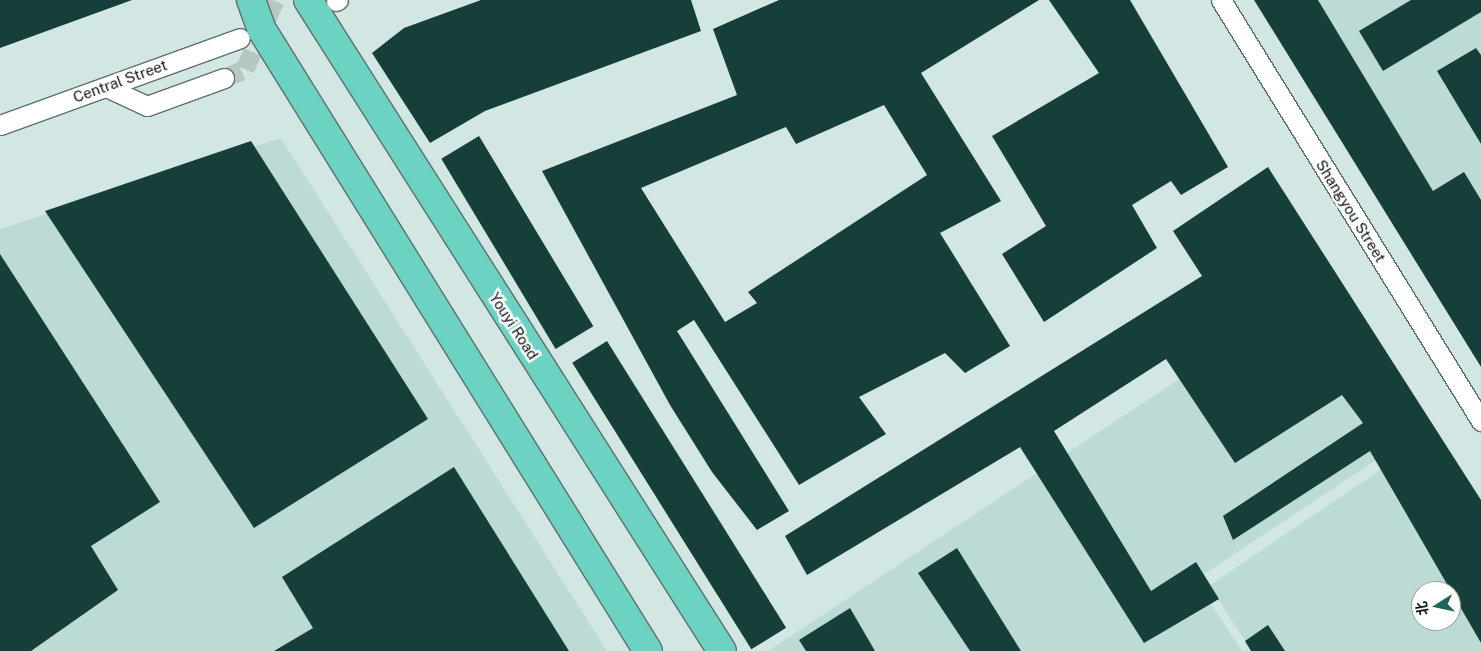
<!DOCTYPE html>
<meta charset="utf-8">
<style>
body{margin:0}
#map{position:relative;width:1481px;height:651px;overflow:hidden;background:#d2e7e3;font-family:"Public Sans","Noto Sans SC",sans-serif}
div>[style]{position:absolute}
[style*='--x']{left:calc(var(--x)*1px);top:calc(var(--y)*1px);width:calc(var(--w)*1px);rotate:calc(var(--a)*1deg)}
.built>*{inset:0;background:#bddbd5}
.building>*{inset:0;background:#173f39;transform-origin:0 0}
.street-tunnel>*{height:19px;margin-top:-9.5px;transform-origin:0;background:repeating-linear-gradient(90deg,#b5c8c4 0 19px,transparent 0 28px)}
.roads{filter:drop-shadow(1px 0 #5e706d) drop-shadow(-1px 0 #5e706d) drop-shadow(0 1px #5e706d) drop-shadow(0 -1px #5e706d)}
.street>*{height:19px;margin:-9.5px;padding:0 9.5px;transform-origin:9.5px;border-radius:9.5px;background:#fff}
.highway>*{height:28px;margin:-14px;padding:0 14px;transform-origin:14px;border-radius:14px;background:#6cd2c2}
span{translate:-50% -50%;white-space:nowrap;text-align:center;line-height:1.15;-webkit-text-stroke:5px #fff;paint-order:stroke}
.street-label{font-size:15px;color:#0e1514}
.north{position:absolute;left:1411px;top:581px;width:50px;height:50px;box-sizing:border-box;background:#fff;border:1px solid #9fa1a1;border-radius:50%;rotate:260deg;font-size:14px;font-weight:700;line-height:20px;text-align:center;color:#0e1514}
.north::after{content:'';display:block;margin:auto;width:18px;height:22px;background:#1f675e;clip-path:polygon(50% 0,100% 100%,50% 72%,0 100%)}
</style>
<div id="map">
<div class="built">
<div style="clip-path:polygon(1271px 0,1481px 0,1481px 352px)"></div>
<div style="clip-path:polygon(281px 138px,607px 651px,0 651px,0 229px)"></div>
<div style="clip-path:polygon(1332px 278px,1429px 425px,1195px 580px,1242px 651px,768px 651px)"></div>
<div style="clip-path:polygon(evenodd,1432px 435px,1481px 522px,1481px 651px,1252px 651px,1209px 586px,1432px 435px,1421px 591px,1451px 591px,1451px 621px,1421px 621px,1421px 591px)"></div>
</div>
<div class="building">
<div style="clip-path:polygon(0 0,132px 0,0 48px)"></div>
<div style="clip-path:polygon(481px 0,691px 0,701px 31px,485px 111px,430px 143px,372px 53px,404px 28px)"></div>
<div style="clip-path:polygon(evenodd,779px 0,1039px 0,921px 73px,1001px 201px,940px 233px,1010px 346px,965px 373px,945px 353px,859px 397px,886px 434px,799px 485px,694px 320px,677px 331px,789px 511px,757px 530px,712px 472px,670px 405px,542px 171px,737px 95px,713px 29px,779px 0,884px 105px,927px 175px,748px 292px,757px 303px,725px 322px,641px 188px,786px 127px,796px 144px,884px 105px)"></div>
<div style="clip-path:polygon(1049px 0,1130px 0,1228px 167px,1181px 195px,1171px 181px,1132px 205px,1157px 248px,1044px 322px,1002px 254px,1046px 226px,992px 136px,1099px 73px)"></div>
<div style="clip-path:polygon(1254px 0,1318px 0,1433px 191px,1464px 172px,1481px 200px,1481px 367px)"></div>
<div style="clip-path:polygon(1411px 0,1481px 0,1481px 12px,1383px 71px,1359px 31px)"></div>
<div style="clip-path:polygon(1476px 48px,1481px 55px,1481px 144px,1437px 71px)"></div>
<div style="left:479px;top:136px;width:222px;height:44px;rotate:59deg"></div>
<div style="clip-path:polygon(251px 141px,428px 419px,254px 528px,45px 211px)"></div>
<div style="clip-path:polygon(1268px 167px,1481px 500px,1481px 643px,1370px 451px,1233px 540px,1223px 516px,1363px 423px,1342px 395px,1235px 463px,1166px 359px,1054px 431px,1151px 591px,1196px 562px,1219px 599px,1144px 643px,1020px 447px,807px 575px,785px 536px,1202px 276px,1173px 231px)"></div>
<div style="clip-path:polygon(0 254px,160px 502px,91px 546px,118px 590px,31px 651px,0 651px)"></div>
<div style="left:607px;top:341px;width:338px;height:41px;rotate:58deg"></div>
<div style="clip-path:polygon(454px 467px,569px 651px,274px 651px,313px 628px,282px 577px)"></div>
<div style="clip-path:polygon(957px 548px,1021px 651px,970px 651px,918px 573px)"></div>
<div style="clip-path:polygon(850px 608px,875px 651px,806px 651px,799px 640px)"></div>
<div style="clip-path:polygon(1268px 625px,1285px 651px,1251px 651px,1245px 641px)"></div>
</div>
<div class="street-tunnel">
<div style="--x:224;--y:78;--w:23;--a:-23"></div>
<div style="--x:245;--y:69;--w:75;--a:-66.5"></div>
</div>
<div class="roads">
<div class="street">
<div style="--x:1221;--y:0;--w:495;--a:58.3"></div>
<div style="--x:336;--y:1;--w:2;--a:-27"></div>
<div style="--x:106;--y:87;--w:45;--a:24.9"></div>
<div style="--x:147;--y:106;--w:82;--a:-20"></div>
<div style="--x:0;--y:125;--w:255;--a:-19.9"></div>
</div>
<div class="highway">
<div style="--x:251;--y:0;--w:32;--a:70"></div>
<div style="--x:262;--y:30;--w:731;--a:58.14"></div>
<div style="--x:308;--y:0;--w:771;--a:57.55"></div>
</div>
</div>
<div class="street-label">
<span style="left:120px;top:81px;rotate:-20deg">Central Street</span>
<span style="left:1351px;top:211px;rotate:58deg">Shangyou Street</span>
<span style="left:514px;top:326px;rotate:57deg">Youyi Road</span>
</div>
<div class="north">北</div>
</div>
